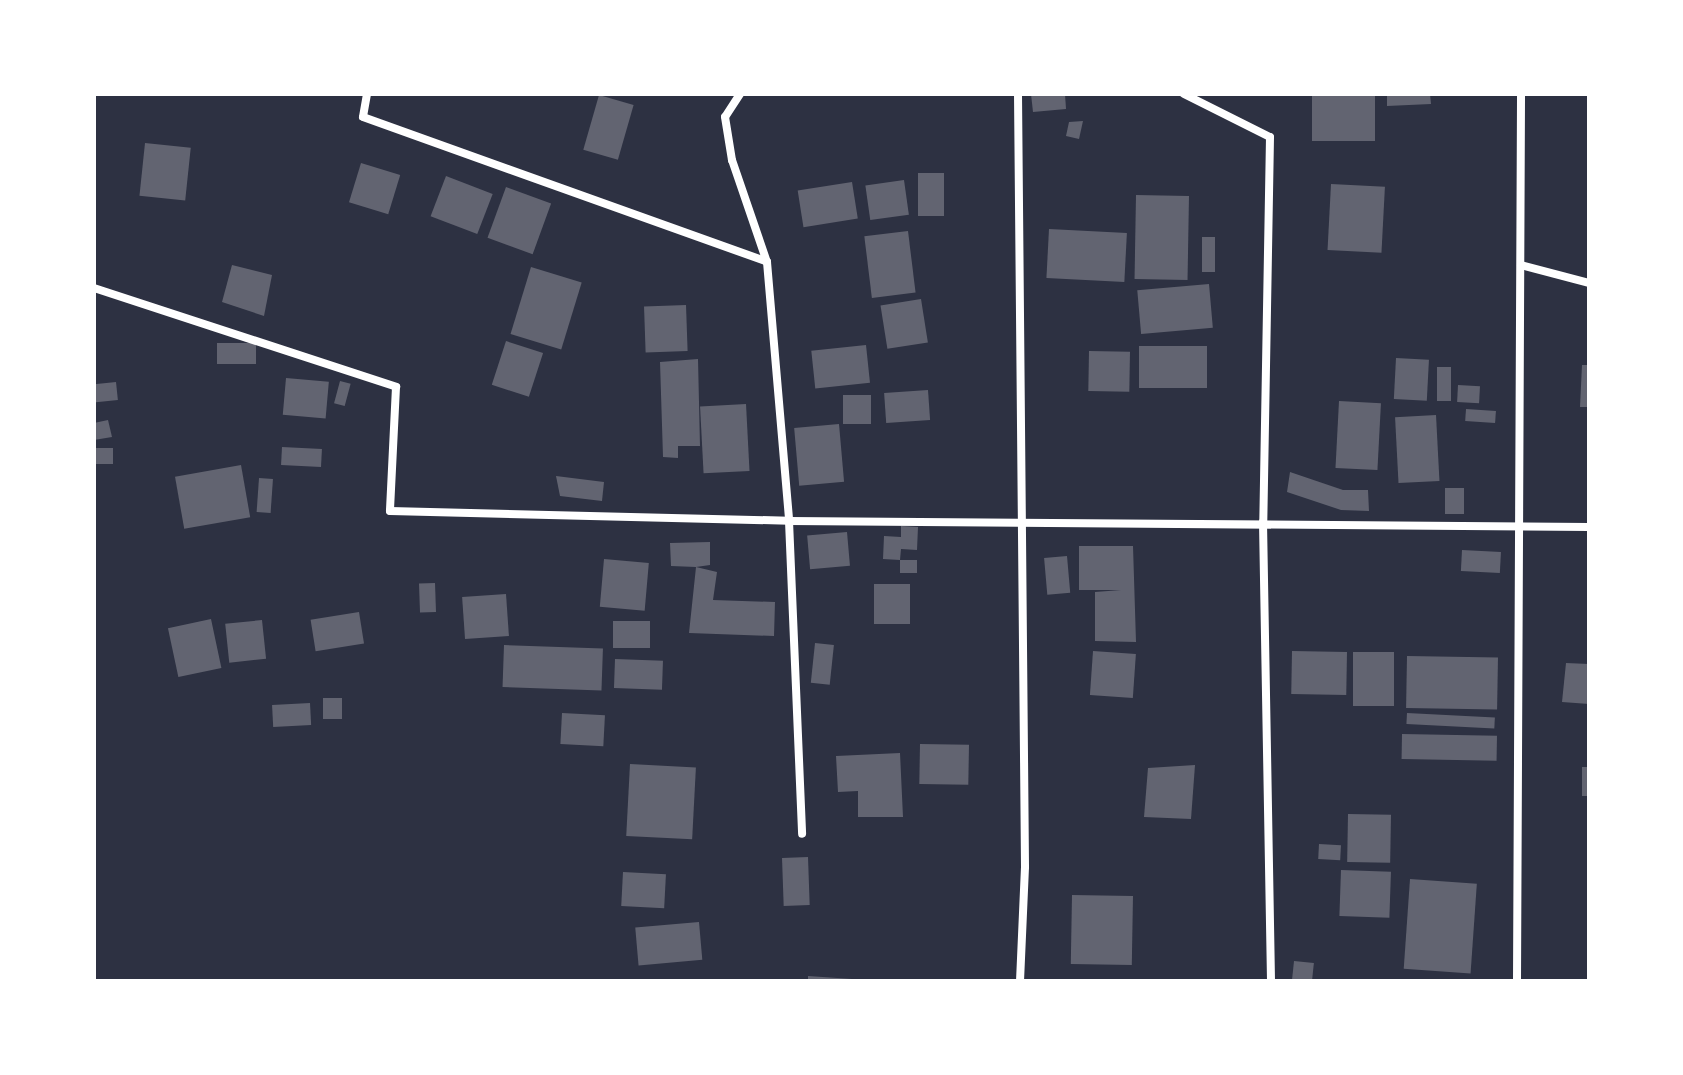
<!DOCTYPE html>
<style>
body{margin:0}
#map{position:relative;width:1683px;height:1075px;overflow:hidden;background:#2d3142;font-family:"Golos Text",sans-serif}
div>[style]{position:absolute}
[style*='--x']{left:calc(var(--x)*1px);top:calc(var(--y)*1px);width:calc(var(--w)*1px);rotate:calc(var(--a)*1deg)}
.building>*{inset:0;background:#626471;transform-origin:0 0}
.minor>*{height:8px;margin:-4px;padding:0 4px;transform-origin:4px;border-radius:4px;background:#fff}
span{translate:-50% -50%;white-space:nowrap;text-align:center;line-height:1.15;-webkit-text-stroke:6px #fff;paint-order:stroke}
.frame{position:absolute;inset:0;border:96px solid #fff;pointer-events:none}
</style>
<div id="map">
<div class="building">
<div style="clip-path:polygon(1031px 94px,1065px 94px,1066px 109px,1033px 112px)"></div>
<div style="left:1312px;top:94px;width:63px;height:47px"></div>
<div style="clip-path:polygon(1387px 94px,1430px 94px,1431px 104px,1387px 106px)"></div>
<div style="left:599px;top:95px;width:36px;height:57px;rotate:16deg"></div>
<div style="clip-path:polygon(1083px 121px,1079px 139px,1066px 136px,1069px 122px)"></div>
<div style="left:145px;top:143px;width:46px;height:53px;rotate:6deg"></div>
<div style="left:361px;top:163px;width:41px;height:41px;rotate:17deg"></div>
<div style="left:918px;top:173px;width:26px;height:43px"></div>
<div style="left:446px;top:176px;width:50px;height:43px;rotate:21deg"></div>
<div style="left:904px;top:180px;width:35px;height:39px;rotate:82deg"></div>
<div style="left:852px;top:182px;width:37px;height:55px;rotate:81deg"></div>
<div style="left:1331px;top:184px;width:54px;height:66px;rotate:3deg"></div>
<div style="left:506px;top:187px;width:48px;height:54px;rotate:20deg"></div>
<div style="left:1136px;top:195px;width:53px;height:84px;rotate:1deg"></div>
<div style="left:1049px;top:229px;width:78px;height:49px;rotate:3deg"></div>
<div style="left:908px;top:231px;width:62px;height:44px;rotate:83deg"></div>
<div style="left:1202px;top:237px;width:13px;height:35px"></div>
<div style="clip-path:polygon(232px 265px,272px 275px,264px 316px,222px 302px)"></div>
<div style="left:531px;top:267px;width:53px;height:70px;rotate:17deg"></div>
<div style="left:1209px;top:284px;width:44px;height:72px;rotate:85deg"></div>
<div style="left:921px;top:299px;width:44px;height:41px;rotate:81deg"></div>
<div style="left:686px;top:305px;width:46px;height:42px;rotate:88deg"></div>
<div style="left:506px;top:341px;width:39px;height:46px;rotate:18deg"></div>
<div style="left:217px;top:343px;width:39px;height:21px"></div>
<div style="left:866px;top:345px;width:38px;height:55px;rotate:84deg"></div>
<div style="left:1139px;top:346px;width:68px;height:42px"></div>
<div style="left:1089px;top:351px;width:41px;height:40px;rotate:1deg"></div>
<div style="left:1396px;top:358px;width:33px;height:41px;rotate:3deg"></div>
<div style="clip-path:polygon(698px 359px,700px 446px,678px 446px,678px 458px,663px 457px,660px 362px)"></div>
<div style="clip-path:polygon(1582px 365px,1589px 365px,1589px 407px,1580px 407px)"></div>
<div style="left:1437px;top:367px;width:14px;height:34px"></div>
<div style="left:286px;top:378px;width:43px;height:37px;rotate:5deg"></div>
<div style="left:340px;top:381px;width:11px;height:23px;rotate:15deg"></div>
<div style="left:116px;top:382px;width:18px;height:22px;rotate:84deg"></div>
<div style="left:1458px;top:385px;width:22px;height:17px;rotate:3deg"></div>
<div style="left:928px;top:390px;width:30px;height:44px;rotate:86deg"></div>
<div style="left:843px;top:395px;width:28px;height:29px"></div>
<div style="left:1339px;top:401px;width:42px;height:67px;rotate:3deg"></div>
<div style="left:746px;top:404px;width:67px;height:46px;rotate:87deg"></div>
<div style="left:1466px;top:409px;width:30px;height:12px;rotate:4deg"></div>
<div style="left:1436px;top:415px;width:66px;height:41px;rotate:87deg"></div>
<div style="clip-path:polygon(108px 420px,112px 437px,94px 440px,94px 423px)"></div>
<div style="left:839px;top:424px;width:58px;height:45px;rotate:85deg"></div>
<div style="left:282px;top:447px;width:40px;height:18px;rotate:3deg"></div>
<div style="left:94px;top:448px;width:19px;height:16px"></div>
<div style="left:241px;top:465px;width:53px;height:67px;rotate:80deg"></div>
<div style="clip-path:polygon(1290px 472px,1343px 490px,1368px 490px,1369px 511px,1341px 510px,1287px 492px)"></div>
<div style="clip-path:polygon(556px 476px,604px 482px,602px 501px,560px 496px)"></div>
<div style="left:259px;top:478px;width:14px;height:34px;rotate:4deg"></div>
<div style="left:1445px;top:488px;width:19px;height:26px"></div>
<div style="clip-path:polygon(901px 526px,918px 527px,917px 550px,901px 549px,900px 560px,883px 559px,884px 536px,901px 537px)"></div>
<div style="left:847px;top:532px;width:34px;height:40px;rotate:85deg"></div>
<div style="clip-path:polygon(710px 542px,710px 565px,696px 567px,717px 572px,713px 600px,775px 602px,774px 636px,689px 633px,696px 567px,671px 566px,670px 543px)"></div>
<div style="clip-path:polygon(1079px 546px,1133px 546px,1136px 642px,1095px 641px,1095px 592px,1121px 590px,1079px 590px)"></div>
<div style="left:1462px;top:550px;width:39px;height:21px;rotate:3deg"></div>
<div style="left:1067px;top:556px;width:37px;height:23px;rotate:85deg"></div>
<div style="left:604px;top:559px;width:45px;height:48px;rotate:5deg"></div>
<div style="left:900px;top:560px;width:17px;height:13px"></div>
<div style="left:435px;top:583px;width:29px;height:16px;rotate:88deg"></div>
<div style="left:874px;top:584px;width:36px;height:40px"></div>
<div style="left:506px;top:594px;width:42px;height:44px;rotate:86deg"></div>
<div style="left:359px;top:612px;width:32px;height:49px;rotate:81deg"></div>
<div style="left:211px;top:619px;width:50px;height:44px;rotate:78deg"></div>
<div style="left:262px;top:620px;width:39px;height:37px;rotate:84deg"></div>
<div style="left:613px;top:621px;width:37px;height:27px"></div>
<div style="left:815px;top:643px;width:19px;height:40px;rotate:6deg"></div>
<div style="left:504px;top:645px;width:99px;height:42px;rotate:2deg"></div>
<div style="left:1093px;top:651px;width:43px;height:44px;rotate:4deg"></div>
<div style="left:1292px;top:651px;width:55px;height:43px;rotate:1deg"></div>
<div style="left:1353px;top:652px;width:41px;height:54px"></div>
<div style="left:1407px;top:656px;width:91px;height:52px;rotate:1deg"></div>
<div style="left:615px;top:659px;width:48px;height:29px;rotate:2deg"></div>
<div style="clip-path:polygon(1566px 663px,1589px 664px,1589px 704px,1562px 702px)"></div>
<div style="left:323px;top:698px;width:19px;height:21px"></div>
<div style="left:310px;top:703px;width:22px;height:38px;rotate:87deg"></div>
<div style="left:562px;top:713px;width:43px;height:31px;rotate:3deg"></div>
<div style="left:1407px;top:713px;width:88px;height:11px;rotate:3deg"></div>
<div style="left:1402px;top:734px;width:95px;height:25px;rotate:1deg"></div>
<div style="left:920px;top:744px;width:49px;height:40px;rotate:1deg"></div>
<div style="clip-path:polygon(900px 753px,903px 817px,858px 817px,858px 791px,838px 792px,836px 756px)"></div>
<div style="left:630px;top:764px;width:66px;height:72px;rotate:3deg"></div>
<div style="clip-path:polygon(1195px 765px,1191px 819px,1144px 817px,1148px 768px)"></div>
<div style="left:1582px;top:767px;width:7px;height:29px"></div>
<div style="left:1348px;top:814px;width:43px;height:48px;rotate:1deg"></div>
<div style="left:1319px;top:844px;width:22px;height:15px;rotate:3deg"></div>
<div style="left:808px;top:857px;width:48px;height:26px;rotate:88deg"></div>
<div style="left:1341px;top:870px;width:50px;height:46px;rotate:2deg"></div>
<div style="left:623px;top:872px;width:43px;height:34px;rotate:3deg"></div>
<div style="left:1410px;top:879px;width:67px;height:90px;rotate:4deg"></div>
<div style="left:1072px;top:895px;width:61px;height:69px;rotate:1deg"></div>
<div style="left:699px;top:922px;width:38px;height:64px;rotate:85deg"></div>
<div style="left:1294px;top:961px;width:20px;height:18px;rotate:6deg"></div>
<div style="clip-path:polygon(808px 976px,852px 979px,851px 981px,808px 981px)"></div>
</div>
<div class="minor">
<div style="--x:367;--y:94;--w:23;--a:100"></div>
<div style="--x:363;--y:117;--w:429;--a:19.7"></div>
<div style="--x:740;--y:94;--w:27;--a:123"></div>
<div style="--x:725;--y:117;--w:44;--a:80.8"></div>
<div style="--x:732;--y:160;--w:108;--a:71.1"></div>
<div style="--x:767;--y:262;--w:260;--a:85.1"></div>
<div style="--x:789;--y:521;--w:313;--a:87.6"></div>
<div style="--x:1018;--y:94;--w:773;--a:89.48"></div>
<div style="--x:1025;--y:867;--w:114;--a:92.5"></div>
<div style="--x:1184;--y:94;--w:96;--a:26.6"></div>
<div style="--x:1270;--y:137;--w:385;--a:91"></div>
<div style="--x:1263;--y:522;--w:459;--a:89"></div>
<div style="--x:1521;--y:265;--w:70;--a:14.8"></div>
<div style="--x:94;--y:288;--w:318;--a:18.1"></div>
<div style="--x:396;--y:387;--w:124;--a:92.8"></div>
<div style="--x:390;--y:511;--w:399;--a:1.4"></div>
<div style="--x:789;--y:521;--w:800;--a:0.43"></div>
<div style="--x:1517;--y:981;--w:887;--a:-89.74"></div>
</div>
<div class="frame"></div>
</div>
